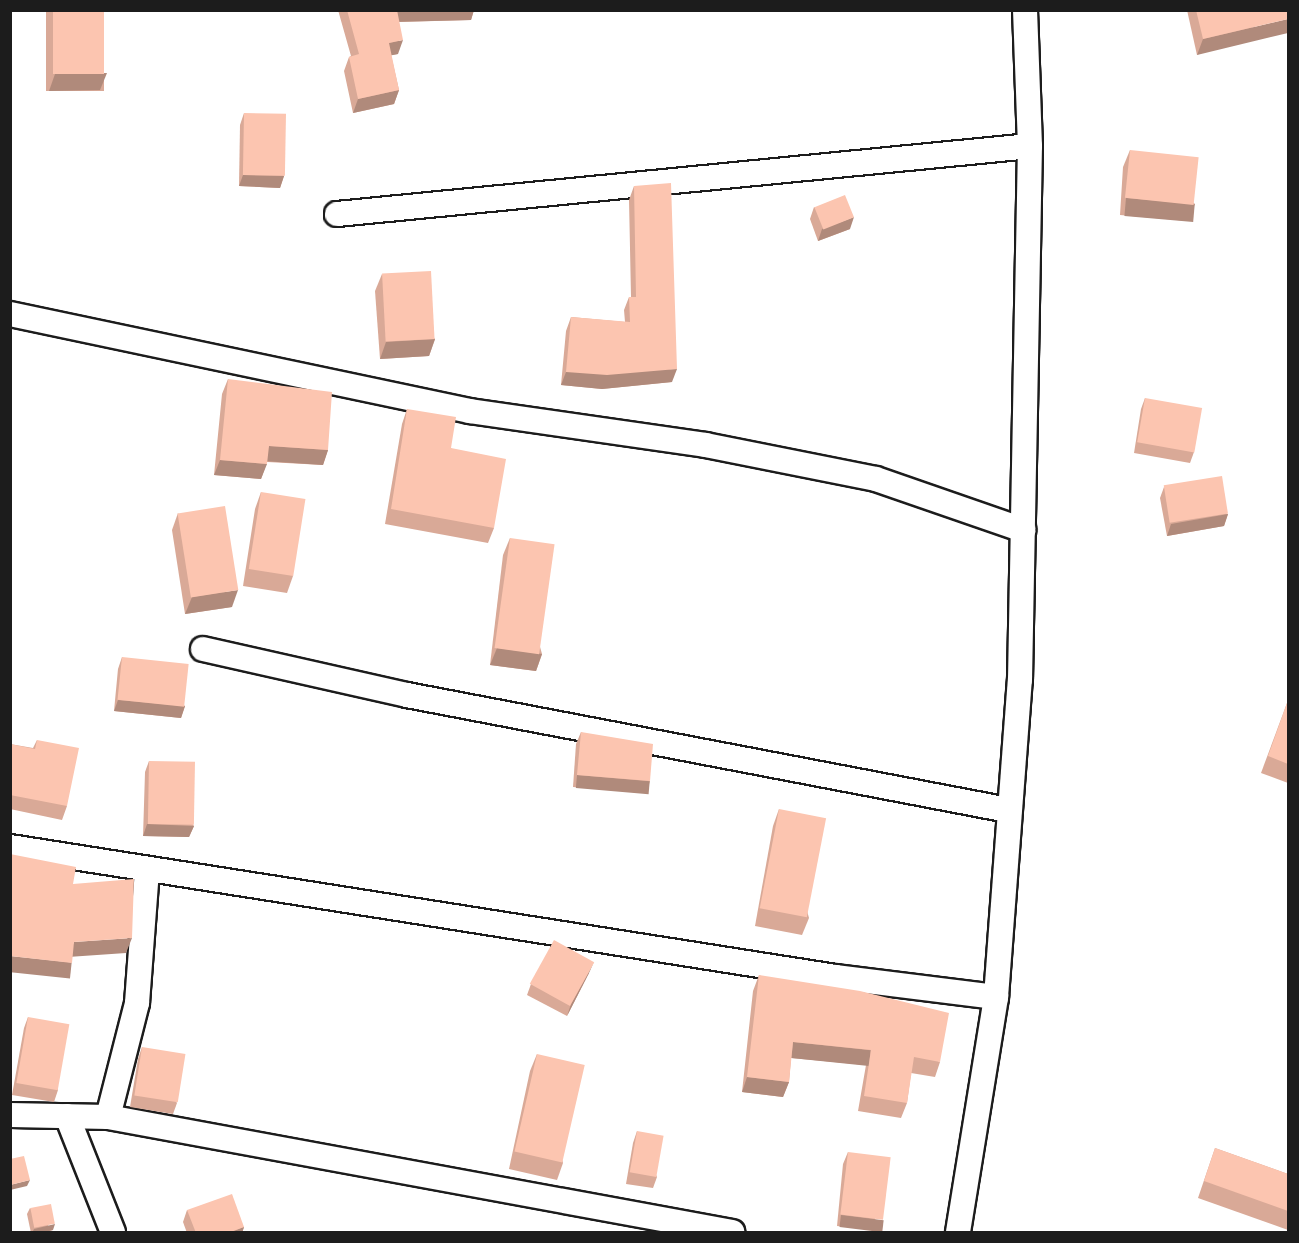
<!DOCTYPE html>
<style>
body{margin:0}
#map{position:relative;width:1299px;height:1243px;overflow:hidden;background:#fff;font-family:Mynerve,sans-serif}
div>[style]{position:absolute}
[style*='--x']{left:calc(var(--x)*1px);top:calc(var(--y)*1px);width:calc(var(--w)*1px);rotate:calc(var(--a)*1deg)}
.roads{filter:drop-shadow(2px 0 #1c1c1c) drop-shadow(-2px 0 #1c1c1c) drop-shadow(0 2px #1c1c1c) drop-shadow(0 -2px #1c1c1c)}
.minor>*{height:24px;margin:-12px;padding:0 12px;transform-origin:12px;border-radius:12px;background:#fff}
.wall>*{inset:0;background:#d9a997;transform-origin:0 0}
.shaded-wall>*{inset:0;background:#b08a7b;transform-origin:0 0}
.building>*{inset:0;background:#fcc5b0;transform-origin:0 0}
span{translate:-50% -50%;white-space:nowrap;text-align:center;line-height:1.15;-webkit-text-stroke:4.5px #fff;paint-order:stroke}
.frame{position:absolute;inset:0;border:12px solid #1c1c1c;pointer-events:none}
</style>
<div id="map">
<div class="roads">
<div class="minor">
<div style="--x:337;--y:214;--w:696;--a:-5.6"></div>
<div style="--x:10;--y:314;--w:470;--a:11.9"></div>
<div style="--x:470;--y:411;--w:238;--a:8.2"></div>
<div style="--x:706;--y:445;--w:173;--a:11.3"></div>
<div style="--x:876;--y:479;--w:156;--a:19.1"></div>
<div style="--x:203;--y:649;--w:209;--a:12.7"></div>
<div style="--x:407;--y:695;--w:612;--a:10.83"></div>
<div style="--x:10;--y:847;--w:835;--a:8.95"></div>
<div style="--x:835;--y:977;--w:162;--a:7.1"></div>
<div style="--x:10;--y:1115;--w:98;--a:1.2"></div>
<div style="--x:108;--y:1117;--w:635;--a:10.44"></div>
<div style="--x:67;--y:1116;--w:125;--a:68.4"></div>
<div style="--x:108;--y:1117;--w:118;--a:-75.7"></div>
<div style="--x:137;--y:1003;--w:132;--a:-85.7"></div>
<div style="--x:958;--y:1232;--w:238;--a:-80.8"></div>
<div style="--x:996;--y:997;--w:318;--a:-85.7"></div>
<div style="--x:1020;--y:680;--w:534;--a:-88.93"></div>
<div style="--x:1030;--y:146;--w:136;--a:-92.1"></div>
</div>
</div>
<div class="wall">
<div style="left:46px;top:10px;width:58px;height:81px"></div>
<div style="clip-path:polygon(338px 10px,474px 10px,471px 20px,399px 22px,398px 54px,391px 55px,399px 90px,394px 104px,353px 113px,344px 71px,349px 57px,351px 56px)"></div>
<div style="clip-path:polygon(1187px 10px,1288px 10px,1197px 55px)"></div>
<div style="clip-path:polygon(244px 113px,284px 176px,280px 188px,239px 186px,240px 125px)"></div>
<div style="clip-path:polygon(1130px 150px,1195px 204px,1188px 221px,1120px 215px,1123px 167px)"></div>
<div style="clip-path:polygon(634px 186px,672px 382px,602px 389px,561px 385px,566px 331px,571px 317px,625px 322px,624px 310px,629px 297px,631px 297px,629px 200px)"></div>
<div style="clip-path:polygon(814px 207px,850px 229px,818px 241px,810px 219px)"></div>
<div style="clip-path:polygon(382px 274px,435px 339px,429px 356px,380px 359px,375px 291px)"></div>
<div style="clip-path:polygon(228px 379px,328px 450px,323px 465px,267px 462px,261px 479px,214px 475px,222px 394px)"></div>
<div style="clip-path:polygon(1145px 398px,1194px 452px,1190px 463px,1134px 453px,1141px 409px)"></div>
<div style="clip-path:polygon(407px 409px,451px 448px,494px 528px,488px 543px,385px 524px,402px 424px)"></div>
<div style="clip-path:polygon(1164px 487px,1228px 514px,1224px 526px,1167px 536px,1160px 498px)"></div>
<div style="clip-path:polygon(261px 492px,293px 576px,287px 593px,243px 586px,255px 509px)"></div>
<div style="clip-path:polygon(178px 513px,232px 607px,185px 614px,172px 530px)"></div>
<div style="clip-path:polygon(510px 538px,542px 654px,536px 671px,490px 665px,503px 555px)"></div>
<div style="clip-path:polygon(122px 657px,185px 706px,181px 718px,114px 711px,118px 669px)"></div>
<div style="clip-path:polygon(1287px 703px,1288px 703px,1288px 783px,1261px 773px)"></div>
<div style="clip-path:polygon(581px 732px,650px 781px,646px 793px,573px 787px,576px 744px)"></div>
<div style="clip-path:polygon(37px 740px,67px 806px,62px 820px,10px 809px,10px 744px,33px 748px)"></div>
<div style="clip-path:polygon(149px 761px,194px 826px,189px 837px,143px 836px,145px 772px)"></div>
<div style="clip-path:polygon(779px 809px,809px 918px,802px 935px,755px 926px,773px 826px)"></div>
<div style="clip-path:polygon(589px 973px,567px 1016px,527px 995px,531px 984px)"></div>
<div style="clip-path:polygon(759px 975px,940px 1062px,935px 1077px,911px 1073px,907px 1103px,901px 1118px,858px 1111px,866px 1065px,791px 1058px,789px 1082px,783px 1097px,742px 1092px,753px 991px)"></div>
<div style="clip-path:polygon(28px 1017px,58px 1090px,54px 1102px,12px 1095px,24px 1028px)"></div>
<div style="clip-path:polygon(142px 1047px,177px 1103px,173px 1114px,130px 1107px,138px 1059px)"></div>
<div style="clip-path:polygon(537px 1054px,563px 1163px,557px 1180px,509px 1169px,530px 1071px)"></div>
<div style="clip-path:polygon(637px 1131px,657px 1177px,653px 1188px,626px 1184px,633px 1143px)"></div>
<div style="clip-path:polygon(1215px 1148px,1288px 1174px,1288px 1230px,1198px 1198px)"></div>
<div style="clip-path:polygon(848px 1152px,880px 1231px,837px 1226px,843px 1164px)"></div>
<div style="clip-path:polygon(30px 1208px,53px 1230px,41px 1233px,31px 1233px,27px 1214px)"></div>
<div style="clip-path:polygon(187px 1210px,244px 1227px,242px 1233px,187px 1233px,183px 1222px)"></div>
</div>
<div class="shaded-wall">
<div style="clip-path:polygon(396px 10px,474px 10px,471px 20px,391px 22px)"></div>
<div style="clip-path:polygon(1288px 19px,1288px 33px,1197px 55px,1203px 39px)"></div>
<div style="clip-path:polygon(403px 40px,398px 54px,383px 57px,389px 43px)"></div>
<div style="clip-path:polygon(107px 73px,100px 90px,49px 91px,55px 74px)"></div>
<div style="clip-path:polygon(399px 90px,394px 104px,353px 113px,358px 99px)"></div>
<div style="clip-path:polygon(243px 175px,284px 176px,280px 188px,239px 186px)"></div>
<div style="left:1126px;top:198px;width:69px;height:18px;rotate:5deg"></div>
<div style="clip-path:polygon(854px 217px,850px 229px,818px 241px,822px 229px)"></div>
<div style="clip-path:polygon(435px 339px,429px 356px,380px 359px,386px 342px)"></div>
<div style="clip-path:polygon(677px 369px,672px 382px,602px 389px,561px 385px,566px 372px)"></div>
<div style="clip-path:polygon(269px 446px,328px 450px,323px 465px,263px 461px)"></div>
<div style="clip-path:polygon(220px 460px,267px 464px,261px 479px,214px 475px)"></div>
<div style="clip-path:polygon(1228px 514px,1224px 526px,1167px 536px,1171px 524px)"></div>
<div style="clip-path:polygon(238px 590px,232px 607px,185px 614px,192px 597px)"></div>
<div style="clip-path:polygon(497px 648px,542px 654px,536px 671px,490px 665px)"></div>
<div style="clip-path:polygon(118px 700px,185px 706px,181px 718px,114px 711px)"></div>
<div style="left:577px;top:775px;width:73px;height:13px;rotate:5deg"></div>
<div style="clip-path:polygon(147px 824px,194px 826px,189px 837px,143px 836px)"></div>
<div style="clip-path:polygon(132px 938px,126px 953px,68px 957px,74px 942px)"></div>
<div style="left:10px;top:956px;width:62px;height:16px;rotate:6deg"></div>
<div style="clip-path:polygon(594px 962px,589px 973px,567px 1016px,571px 1004px)"></div>
<div style="left:793px;top:1042px;width:78px;height:16px;rotate:6deg"></div>
<div style="clip-path:polygon(747px 1077px,789px 1082px,783px 1097px,742px 1092px)"></div>
<div style="clip-path:polygon(30px 1180px,27px 1186px,10px 1190px,10px 1185px)"></div>
<div style="left:841px;top:1215px;width:43px;height:12px;rotate:7deg"></div>
<div style="clip-path:polygon(55px 1224px,53px 1230px,41px 1233px,32px 1233px,34px 1229px)"></div>
<div style="clip-path:polygon(244px 1227px,242px 1233px,228px 1233px)"></div>
</div>
<div class="building">
<div style="left:53px;top:10px;width:51px;height:64px"></div>
<div style="clip-path:polygon(347px 10px,397px 10px,403px 40px,389px 43px,399px 90px,358px 99px,349px 57px,359px 54px)"></div>
<div style="clip-path:polygon(1196px 10px,1288px 10px,1288px 19px,1203px 39px)"></div>
<div style="left:244px;top:113px;width:42px;height:62px;rotate:1deg"></div>
<div style="left:1130px;top:150px;width:69px;height:48px;rotate:6deg"></div>
<div style="clip-path:polygon(671px 183px,677px 369px,607px 375px,566px 372px,571px 317px,630px 322px,629px 297px,636px 297px,634px 186px)"></div>
<div style="left:845px;top:195px;width:24px;height:33px;rotate:68deg"></div>
<div style="left:431px;top:271px;width:68px;height:49px;rotate:87deg"></div>
<div style="clip-path:polygon(228px 379px,332px 392px,328px 450px,269px 446px,267px 464px,220px 460px)"></div>
<div style="left:1145px;top:398px;width:58px;height:45px;rotate:10deg"></div>
<div style="clip-path:polygon(407px 409px,456px 417px,451px 448px,506px 459px,494px 528px,391px 509px)"></div>
<div style="left:1222px;top:476px;width:38px;height:59px;rotate:81deg"></div>
<div style="left:261px;top:492px;width:45px;height:78px;rotate:9deg"></div>
<div style="left:225px;top:506px;width:85px;height:48px;rotate:81deg"></div>
<div style="left:510px;top:538px;width:45px;height:111px;rotate:8deg"></div>
<div style="left:122px;top:657px;width:67px;height:43px;rotate:6deg"></div>
<div style="clip-path:polygon(1287px 703px,1288px 703px,1288px 764px,1268px 756px)"></div>
<div style="clip-path:polygon(581px 732px,653px 744px,650px 781px,577px 775px)"></div>
<div style="clip-path:polygon(37px 740px,79px 748px,67px 806px,10px 795px,10px 744px,35px 749px)"></div>
<div style="left:149px;top:761px;width:46px;height:63px;rotate:1deg"></div>
<div style="left:779px;top:809px;width:48px;height:101px;rotate:11deg"></div>
<div style="clip-path:polygon(10px 854px,76px 867px,73px 884px,134px 879px,132px 938px,74px 942px,72px 963px,10px 956px)"></div>
<div style="left:554px;top:940px;width:46px;height:50px;rotate:29deg"></div>
<div style="clip-path:polygon(759px 975px,860px 991px,949px 1013px,940px 1062px,914px 1057px,907px 1103px,864px 1096px,871px 1050px,793px 1042px,789px 1082px,747px 1077px)"></div>
<div style="left:28px;top:1017px;width:42px;height:67px;rotate:10deg"></div>
<div style="left:142px;top:1047px;width:44px;height:49px;rotate:9deg"></div>
<div style="left:537px;top:1054px;width:49px;height:100px;rotate:13deg"></div>
<div style="left:637px;top:1131px;width:27px;height:42px;rotate:10deg"></div>
<div style="clip-path:polygon(1215px 1148px,1288px 1174px,1288px 1211px,1204px 1181px)"></div>
<div style="left:848px;top:1152px;width:43px;height:63px;rotate:7deg"></div>
<div style="clip-path:polygon(24px 1156px,30px 1180px,10px 1185px,10px 1159px)"></div>
<div style="clip-path:polygon(232px 1194px,244px 1227px,228px 1233px,196px 1233px,187px 1210px)"></div>
<div style="left:51px;top:1204px;width:20px;height:21px;rotate:79deg"></div>
</div>
<div class="frame"></div>
</div>
